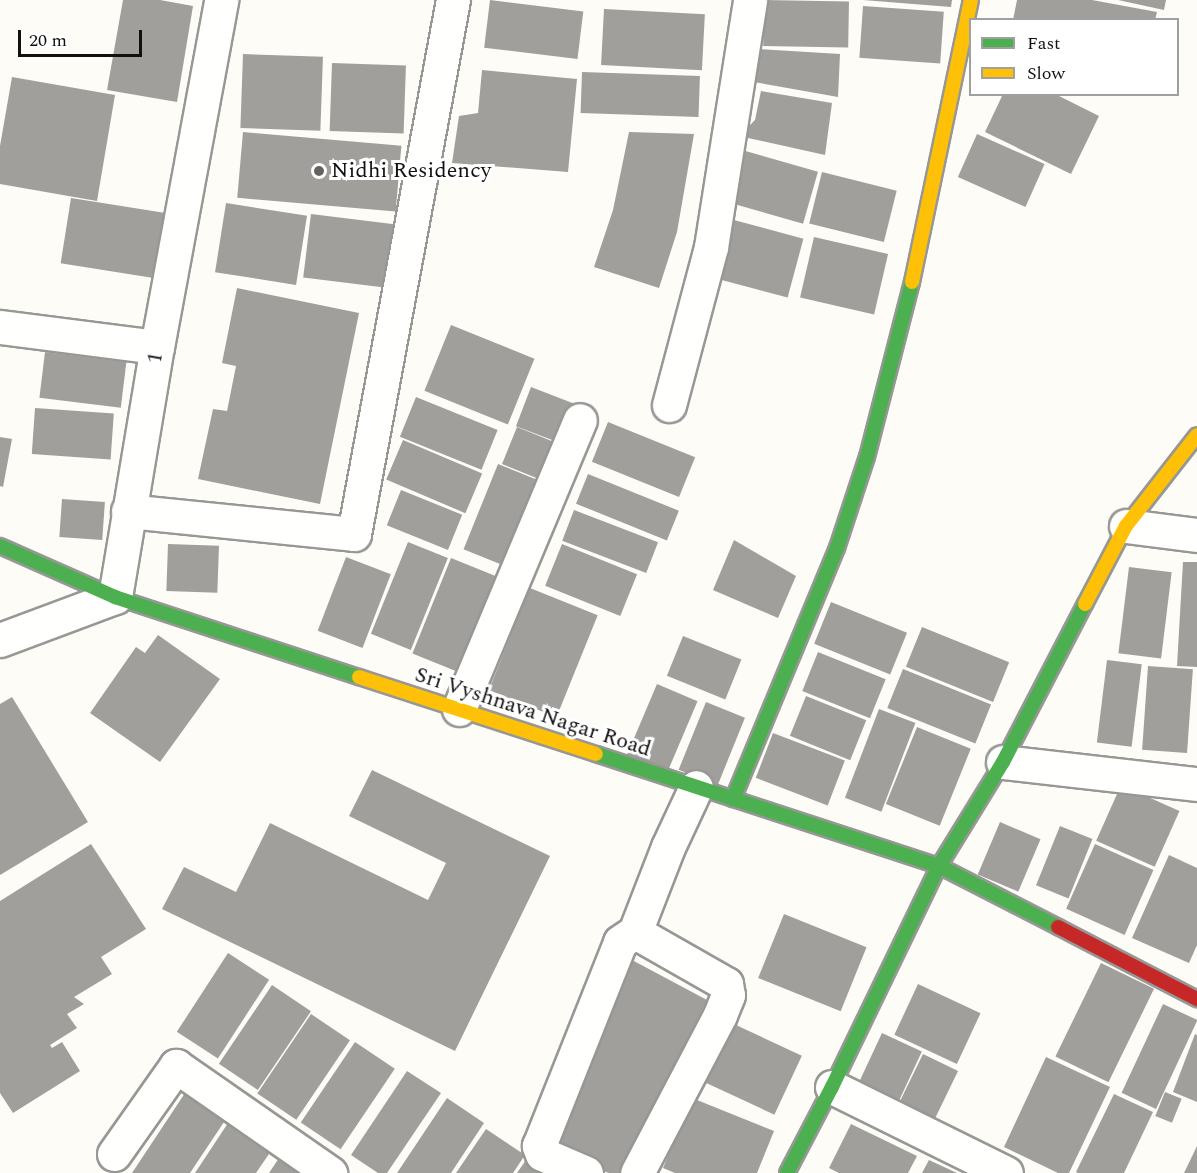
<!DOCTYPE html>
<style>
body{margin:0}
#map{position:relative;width:1197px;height:1173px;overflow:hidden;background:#fdfcf7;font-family:Spectral,serif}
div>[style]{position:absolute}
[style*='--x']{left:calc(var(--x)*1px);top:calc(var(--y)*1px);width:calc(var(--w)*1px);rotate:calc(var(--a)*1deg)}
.building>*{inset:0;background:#a19f9c;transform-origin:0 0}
.roads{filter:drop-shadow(2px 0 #979795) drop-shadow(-2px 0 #979795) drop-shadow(0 2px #979795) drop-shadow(0 -2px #979795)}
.street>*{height:33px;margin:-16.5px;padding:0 16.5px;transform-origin:16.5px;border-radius:16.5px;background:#fffffe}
.fast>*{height:14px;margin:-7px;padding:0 7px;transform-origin:7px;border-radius:7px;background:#4caf50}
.slow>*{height:14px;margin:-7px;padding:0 7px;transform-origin:7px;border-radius:7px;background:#ffc107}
.jam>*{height:14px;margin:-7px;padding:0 7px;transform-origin:7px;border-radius:7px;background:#c62828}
.dots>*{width:16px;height:16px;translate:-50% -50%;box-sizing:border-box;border:3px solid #fff;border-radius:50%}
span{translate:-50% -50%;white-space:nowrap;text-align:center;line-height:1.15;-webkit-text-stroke:6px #fff;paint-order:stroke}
.poi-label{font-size:22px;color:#111}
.left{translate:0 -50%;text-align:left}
.street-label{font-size:22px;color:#111}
.legend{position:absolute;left:969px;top:18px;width:210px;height:78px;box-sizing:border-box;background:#fff;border:2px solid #a0a0a0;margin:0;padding:8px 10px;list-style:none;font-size:18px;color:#111}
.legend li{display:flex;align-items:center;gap:12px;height:30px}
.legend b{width:30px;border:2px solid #a0a0a0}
.scale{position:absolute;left:18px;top:30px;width:124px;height:27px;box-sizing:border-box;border:3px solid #111;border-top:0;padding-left:8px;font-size:18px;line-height:21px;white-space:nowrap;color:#111;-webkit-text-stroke:4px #fff;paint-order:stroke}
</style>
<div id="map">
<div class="building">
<div style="clip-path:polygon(123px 0,160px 0,193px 6px,177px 102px,107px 90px)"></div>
<div style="left:490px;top:0;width:94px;height:48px;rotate:7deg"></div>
<div style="left:764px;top:0;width:85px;height:46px;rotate:1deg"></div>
<div style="clip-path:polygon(863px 0,952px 0,951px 7px)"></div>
<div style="clip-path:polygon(1017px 0,1092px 0,1157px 12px,1155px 20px,1013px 20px)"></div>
<div style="clip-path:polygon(1118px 0,1166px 0,1164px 10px)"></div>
<div style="left:863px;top:6px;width:81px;height:52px;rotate:4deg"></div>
<div style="left:604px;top:9px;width:101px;height:56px;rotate:3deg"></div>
<div style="clip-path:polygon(759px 49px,840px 54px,838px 97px,754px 82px)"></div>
<div style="left:243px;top:54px;width:80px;height:74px;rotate:2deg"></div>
<div style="left:332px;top:63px;width:74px;height:68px;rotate:2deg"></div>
<div style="clip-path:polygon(482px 70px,577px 79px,568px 172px,452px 163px,459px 116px,478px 113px)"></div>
<div style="left:582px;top:72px;width:118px;height:41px;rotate:2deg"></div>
<div style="clip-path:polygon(12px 77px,115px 95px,97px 201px,0 184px,0 146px)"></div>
<div style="clip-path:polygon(761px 91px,832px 103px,825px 155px,739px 136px,755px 120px)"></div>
<div style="clip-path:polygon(1003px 94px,1055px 94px,1099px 116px,1071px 174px,985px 132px)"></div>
<div style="left:243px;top:132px;width:159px;height:66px;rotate:5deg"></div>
<div style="clip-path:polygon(629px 132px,694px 134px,677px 232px,659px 288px,594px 267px,613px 210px)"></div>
<div style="left:977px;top:134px;width:74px;height:47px;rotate:24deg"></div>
<div style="left:742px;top:150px;width:79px;height:54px;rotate:16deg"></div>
<div style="left:822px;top:172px;width:77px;height:53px;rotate:14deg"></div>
<div style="left:71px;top:198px;width:94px;height:66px;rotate:9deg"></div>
<div style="left:226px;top:203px;width:82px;height:70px;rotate:9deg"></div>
<div style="left:311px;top:214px;width:88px;height:64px;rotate:7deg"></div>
<div style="left:730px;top:219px;width:76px;height:61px;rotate:15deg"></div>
<div style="left:814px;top:237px;width:76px;height:62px;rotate:13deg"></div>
<div style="clip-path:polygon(237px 288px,359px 313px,320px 504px,198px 479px,213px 409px,227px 411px,236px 366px,222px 363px)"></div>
<div style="left:451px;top:325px;width:90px;height:71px;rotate:22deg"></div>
<div style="left:45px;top:352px;width:82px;height:46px;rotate:7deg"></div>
<div style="left:531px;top:387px;width:45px;height:42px;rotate:21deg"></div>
<div style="left:416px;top:397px;width:88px;height:43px;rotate:22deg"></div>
<div style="left:35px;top:408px;width:79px;height:46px;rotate:4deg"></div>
<div style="left:608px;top:422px;width:94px;height:43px;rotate:22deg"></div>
<div style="left:517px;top:427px;width:42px;height:40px;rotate:22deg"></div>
<div style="clip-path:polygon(0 437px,12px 439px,3px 487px,0 486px)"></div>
<div style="left:403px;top:440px;width:86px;height:43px;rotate:23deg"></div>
<div style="left:498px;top:464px;width:46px;height:92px;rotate:22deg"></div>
<div style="left:588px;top:474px;width:98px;height:32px;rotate:22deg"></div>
<div style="left:401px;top:490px;width:66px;height:38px;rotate:22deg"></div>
<div style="left:62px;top:499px;width:43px;height:38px;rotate:4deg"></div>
<div style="left:574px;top:510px;width:90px;height:33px;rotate:21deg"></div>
<div style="clip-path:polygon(734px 540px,796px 576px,778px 618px,713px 590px)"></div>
<div style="left:408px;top:542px;width:43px;height:99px;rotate:22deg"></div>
<div style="left:168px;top:544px;width:51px;height:47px;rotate:2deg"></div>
<div style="left:562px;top:544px;width:81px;height:45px;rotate:22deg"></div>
<div style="left:346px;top:557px;width:48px;height:79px;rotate:21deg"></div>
<div style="left:451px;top:558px;width:50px;height:103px;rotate:22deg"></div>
<div style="clip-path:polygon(1183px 562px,1197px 562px,1197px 667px,1177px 666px)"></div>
<div style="left:1129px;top:567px;width:43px;height:87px;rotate:7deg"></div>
<div style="left:530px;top:588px;width:73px;height:110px;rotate:22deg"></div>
<div style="left:831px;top:602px;width:82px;height:45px;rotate:22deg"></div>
<div style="left:922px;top:627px;width:94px;height:43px;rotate:22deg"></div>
<div style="clip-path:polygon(158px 635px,220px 679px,160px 762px,90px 713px,136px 647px,145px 653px)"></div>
<div style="left:683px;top:636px;width:63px;height:43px;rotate:22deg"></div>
<div style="left:818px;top:652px;width:73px;height:42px;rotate:22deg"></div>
<div style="left:1107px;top:660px;width:35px;height:83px;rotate:7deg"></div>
<div style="left:1148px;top:666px;width:45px;height:84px;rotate:4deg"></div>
<div style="left:903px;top:669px;width:95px;height:42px;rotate:22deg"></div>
<div style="left:657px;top:684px;width:44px;height:77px;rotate:23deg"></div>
<div style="left:806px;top:696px;width:65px;height:43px;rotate:22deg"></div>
<div style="clip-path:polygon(12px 697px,88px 822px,0 875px,0 704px)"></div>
<div style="left:706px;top:702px;width:42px;height:73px;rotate:22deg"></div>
<div style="left:879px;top:709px;width:39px;height:95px;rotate:21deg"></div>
<div style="left:917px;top:727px;width:58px;height:83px;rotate:22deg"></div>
<div style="left:773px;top:733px;width:77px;height:48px;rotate:21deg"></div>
<div style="clip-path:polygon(372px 770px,550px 856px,455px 1051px,162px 909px,184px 867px,236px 892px,270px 823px,428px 900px,446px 863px,349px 816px)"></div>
<div style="left:1121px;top:785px;width:64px;height:61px;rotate:24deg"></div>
<div style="left:1000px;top:822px;width:44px;height:57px;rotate:23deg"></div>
<div style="left:1060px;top:826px;width:35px;height:64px;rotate:22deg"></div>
<div style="clip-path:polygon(91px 844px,146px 929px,101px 957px,112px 974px,74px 997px,84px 1004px,67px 1014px,77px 1028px,50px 1045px,52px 1048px,62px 1042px,80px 1071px,13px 1113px,0 1093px,0 901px)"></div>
<div style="left:1095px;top:844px;width:64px;height:71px;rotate:24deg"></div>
<div style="clip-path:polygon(1169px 855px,1197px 868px,1197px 945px,1189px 963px,1132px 938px)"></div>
<div style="left:784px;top:914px;width:89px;height:69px;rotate:22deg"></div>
<div style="left:228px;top:953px;width:49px;height:94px;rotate:33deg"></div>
<div style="clip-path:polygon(632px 960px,707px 1000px,621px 1173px,609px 1173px,544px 1151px)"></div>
<div style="left:1101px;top:963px;width:59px;height:104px;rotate:26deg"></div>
<div style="left:918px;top:984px;width:69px;height:56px;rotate:25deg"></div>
<div style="left:272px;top:985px;width:47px;height:95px;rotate:34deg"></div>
<div style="left:1163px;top:1004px;width:38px;height:98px;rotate:25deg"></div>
<div style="left:311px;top:1014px;width:47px;height:96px;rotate:34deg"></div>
<div style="left:723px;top:1019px;width:87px;height:65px;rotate:25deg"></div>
<div style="left:882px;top:1033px;width:44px;height:55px;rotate:25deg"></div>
<div style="clip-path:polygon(1195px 1034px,1197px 1035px,1197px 1102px,1173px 1092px)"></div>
<div style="left:355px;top:1042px;width:48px;height:97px;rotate:34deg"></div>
<div style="left:923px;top:1054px;width:39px;height:54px;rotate:26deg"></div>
<div style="clip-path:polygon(1046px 1057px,1110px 1087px,1069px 1173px,1058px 1173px,1004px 1147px)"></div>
<div style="clip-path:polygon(407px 1071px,441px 1093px,387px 1173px,378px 1173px,351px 1155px)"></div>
<div style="left:1165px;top:1092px;width:18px;height:26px;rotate:22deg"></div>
<div style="clip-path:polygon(185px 1093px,226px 1119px,190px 1173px,132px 1173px)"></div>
<div style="clip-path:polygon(1114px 1094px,1153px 1112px,1124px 1173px,1078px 1173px,1076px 1172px)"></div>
<div style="clip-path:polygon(447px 1098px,484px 1123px,451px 1173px,397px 1173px)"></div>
<div style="clip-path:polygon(692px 1098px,774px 1131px,757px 1173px,675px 1173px,663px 1168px)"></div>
<div style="clip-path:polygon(228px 1123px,271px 1151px,256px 1173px,195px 1173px)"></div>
<div style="clip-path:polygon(851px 1124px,917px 1156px,908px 1173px,839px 1173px,829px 1168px)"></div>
<div style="clip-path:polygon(486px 1129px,525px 1155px,513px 1173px,456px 1173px)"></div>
<div style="clip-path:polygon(1197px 1146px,1197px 1173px,1184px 1173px)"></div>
<div style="clip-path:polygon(530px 1154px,559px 1173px,517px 1173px)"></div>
<div style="clip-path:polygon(279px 1158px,300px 1173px,269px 1173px)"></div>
<div style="clip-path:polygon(929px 1160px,957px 1173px,922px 1173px)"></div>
</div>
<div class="roads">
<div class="street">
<div style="--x:0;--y:327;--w:158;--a:7.3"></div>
<div style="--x:669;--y:405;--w:163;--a:-75.1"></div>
<div style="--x:711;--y:247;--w:250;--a:-81"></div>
<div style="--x:128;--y:511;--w:227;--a:5.8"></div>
<div style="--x:354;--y:534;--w:543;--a:-79.5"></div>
<div style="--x:1126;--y:526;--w:72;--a:7.2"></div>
<div style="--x:0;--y:640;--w:123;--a:-20.5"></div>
<div style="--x:115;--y:597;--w:254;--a:-80.5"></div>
<div style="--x:157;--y:347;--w:353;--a:-79.5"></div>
<div style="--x:459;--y:709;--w:313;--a:-67.3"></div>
<div style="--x:1003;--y:762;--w:195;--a:6.5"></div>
<div style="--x:635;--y:932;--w:105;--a:29.7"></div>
<div style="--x:726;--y:984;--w:11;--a:80"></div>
<div style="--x:728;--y:995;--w:22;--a:112"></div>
<div style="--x:720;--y:1015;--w:178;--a:117.7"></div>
<div style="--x:832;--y:1087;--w:194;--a:26.3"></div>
<div style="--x:114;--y:1154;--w:108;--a:-54.8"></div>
<div style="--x:176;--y:1066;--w:188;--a:34.8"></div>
<div style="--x:586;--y:1173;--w:48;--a:-156.6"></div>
<div style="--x:542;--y:1154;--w:9;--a:-111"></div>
<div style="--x:539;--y:1146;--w:219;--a:-68.3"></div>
<div style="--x:620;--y:942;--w:18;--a:-34"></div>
<div style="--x:635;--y:932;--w:91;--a:-68.8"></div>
<div style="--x:668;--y:847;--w:66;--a:-65"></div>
</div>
<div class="fast">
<div style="--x:0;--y:546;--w:126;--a:23.9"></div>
<div style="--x:115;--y:597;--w:257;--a:18.2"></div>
<div style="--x:596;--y:754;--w:361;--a:18.1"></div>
<div style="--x:939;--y:866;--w:134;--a:27.1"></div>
<div style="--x:733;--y:799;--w:272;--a:-67.5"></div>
<div style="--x:837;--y:548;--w:96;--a:-71.8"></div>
<div style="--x:867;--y:457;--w:181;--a:-75.6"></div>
<div style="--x:787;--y:1173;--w:97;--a:-62.4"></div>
<div style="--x:832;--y:1087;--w:246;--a:-64.2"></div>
<div style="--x:939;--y:866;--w:122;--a:-58.4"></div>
<div style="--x:1003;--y:762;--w:178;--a:-62.6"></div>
</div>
<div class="slow">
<div style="--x:912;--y:282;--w:288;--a:-78.2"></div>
<div style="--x:1085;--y:604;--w:88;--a:-62.3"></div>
<div style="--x:1126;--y:526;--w:115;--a:-52"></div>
<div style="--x:359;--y:677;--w:249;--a:18"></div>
</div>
<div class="jam">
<div style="--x:1058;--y:927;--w:157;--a:27.4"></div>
</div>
</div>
<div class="dots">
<div style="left:319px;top:171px;background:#646362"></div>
</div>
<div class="poi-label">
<span class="left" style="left:331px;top:171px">Nidhi Residency</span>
</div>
<div class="street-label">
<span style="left:155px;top:358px;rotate:-80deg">1</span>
<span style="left:533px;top:712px;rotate:18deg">Sri Vyshnava Nagar Road</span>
</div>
<ul class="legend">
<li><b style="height:8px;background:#4caf50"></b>Fast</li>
<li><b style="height:8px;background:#ffc107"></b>Slow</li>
</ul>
<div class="scale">20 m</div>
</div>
